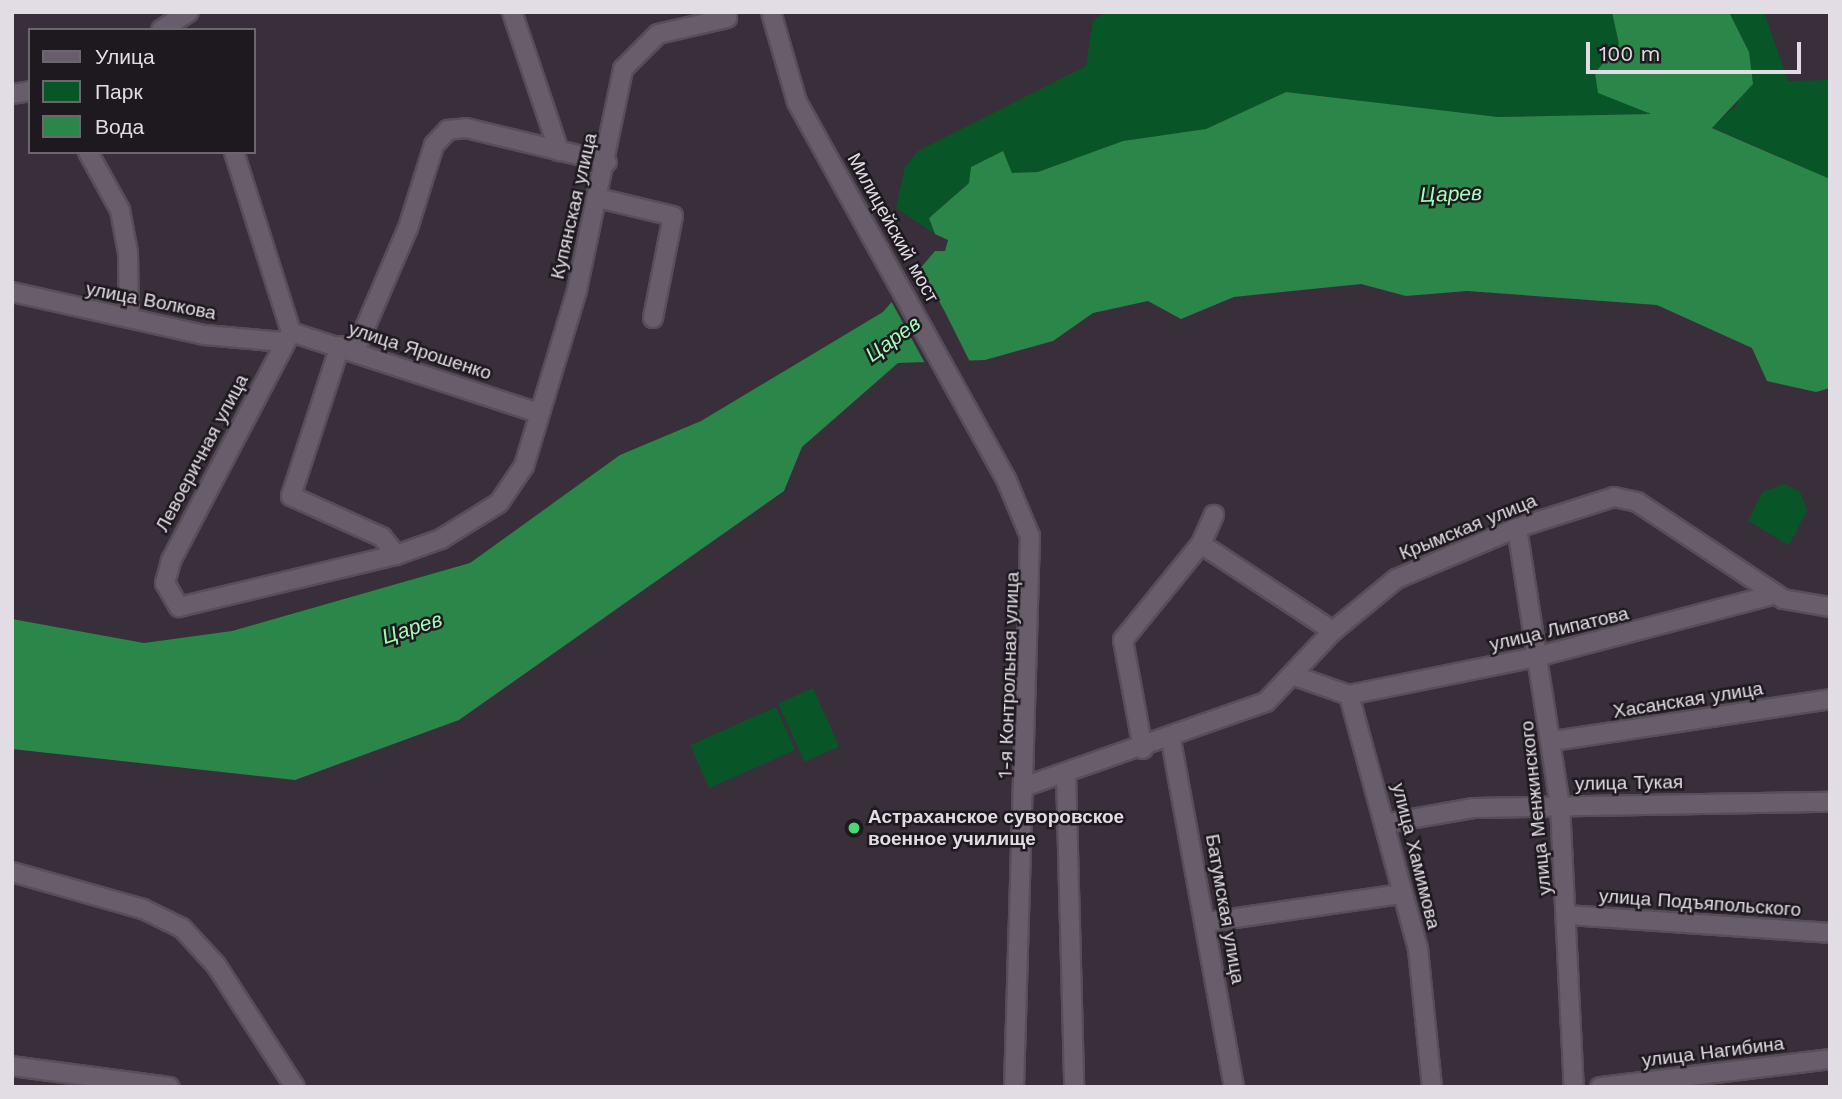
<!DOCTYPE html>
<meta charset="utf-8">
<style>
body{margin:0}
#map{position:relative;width:1842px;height:1099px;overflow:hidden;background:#392f3b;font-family:"Work Sans",sans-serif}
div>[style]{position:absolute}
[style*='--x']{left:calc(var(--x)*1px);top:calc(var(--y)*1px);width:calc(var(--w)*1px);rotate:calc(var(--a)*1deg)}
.green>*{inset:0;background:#085527;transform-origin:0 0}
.water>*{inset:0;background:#2a8649}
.pier>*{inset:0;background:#392f3b}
.roads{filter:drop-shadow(2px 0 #564e58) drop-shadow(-2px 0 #564e58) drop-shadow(0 2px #564e58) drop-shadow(0 -2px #564e58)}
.street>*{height:18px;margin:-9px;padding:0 9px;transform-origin:9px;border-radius:9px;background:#685d6a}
.secondary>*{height:18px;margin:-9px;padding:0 9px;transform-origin:9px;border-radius:9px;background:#685d6a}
.dots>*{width:19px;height:19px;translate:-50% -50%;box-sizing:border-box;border:4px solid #1d191e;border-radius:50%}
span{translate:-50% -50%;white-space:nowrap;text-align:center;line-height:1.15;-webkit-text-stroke:5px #1d191e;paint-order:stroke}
.street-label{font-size:19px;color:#e2dce4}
.poi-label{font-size:19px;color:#e2dce4;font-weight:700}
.left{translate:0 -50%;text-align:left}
.water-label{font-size:21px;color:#a4fdb9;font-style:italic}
.frame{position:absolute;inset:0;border:14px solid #e2dce4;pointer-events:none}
.legend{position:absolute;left:28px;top:28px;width:228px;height:126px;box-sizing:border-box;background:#1d191e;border:2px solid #6c676d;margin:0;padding:9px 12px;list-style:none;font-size:21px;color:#e2dce4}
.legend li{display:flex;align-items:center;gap:14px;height:35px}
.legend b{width:35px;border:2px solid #6c676d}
.scale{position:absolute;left:1586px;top:42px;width:215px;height:32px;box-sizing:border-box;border:4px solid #e2dce4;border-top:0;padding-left:9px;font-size:21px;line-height:24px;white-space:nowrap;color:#e2dce4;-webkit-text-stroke:5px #1d191e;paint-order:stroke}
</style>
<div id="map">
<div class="green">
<div style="clip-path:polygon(1107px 12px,1612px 12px,1620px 44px,1595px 73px,1653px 114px,1498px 117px,1286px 92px,1206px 129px,1123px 141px,1038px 172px,1012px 173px,1003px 152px,929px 218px,935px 234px,896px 208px,905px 167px,918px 151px,1086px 66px,1093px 20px)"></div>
<div style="clip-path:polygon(1729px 12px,1764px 12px,1788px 81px,1830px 80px,1830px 179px,1712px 127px,1737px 105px,1749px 52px)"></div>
<div style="clip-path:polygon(1785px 484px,1800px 492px,1807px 510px,1789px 545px,1748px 521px,1762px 492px)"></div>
<div style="left:813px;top:688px;width:64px;height:38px;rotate:66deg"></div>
<div style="left:776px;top:707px;width:47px;height:94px;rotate:66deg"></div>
</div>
<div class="water">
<div style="clip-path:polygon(1612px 12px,1729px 12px,1749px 52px,1753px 84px,1712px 128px,1830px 179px,1830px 388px,1816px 392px,1767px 381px,1752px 348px,1657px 305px,1467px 291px,1406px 296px,1361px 284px,1234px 297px,1181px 319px,1148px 301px,1093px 313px,1053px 341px,985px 360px,898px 363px,802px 447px,784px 491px,459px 720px,295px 780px,12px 749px,12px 619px,144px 643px,232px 631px,470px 563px,620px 455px,701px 421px,883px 312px,935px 251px,945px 251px,948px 240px,935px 234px,929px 218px,969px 183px,971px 167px,1003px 151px,1012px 173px,1038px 172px,1123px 141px,1206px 129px,1286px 92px,1498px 117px,1651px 114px,1598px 93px,1595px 73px,1619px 44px)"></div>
</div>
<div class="pier">
<div style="clip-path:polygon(920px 265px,945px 312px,971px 364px,926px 365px,890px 299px)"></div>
</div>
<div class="roads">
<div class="street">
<div style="--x:512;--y:12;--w:147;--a:71.3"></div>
<div style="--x:161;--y:30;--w:33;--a:-33"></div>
<div style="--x:12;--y:94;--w:18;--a:-9"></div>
<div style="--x:88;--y:152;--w:66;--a:61.1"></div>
<div style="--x:120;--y:210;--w:44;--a:79.5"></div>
<div style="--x:128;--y:253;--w:65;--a:89.1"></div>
<div style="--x:234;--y:152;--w:189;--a:72.4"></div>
<div style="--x:291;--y:332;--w:259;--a:117.7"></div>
<div style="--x:171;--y:561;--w:23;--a:105"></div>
<div style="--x:165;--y:583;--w:28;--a:60"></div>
<div style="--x:179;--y:607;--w:223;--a:-13.5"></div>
<div style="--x:396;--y:555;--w:48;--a:-19.6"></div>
<div style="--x:441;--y:539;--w:68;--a:-31.8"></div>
<div style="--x:499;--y:503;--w:45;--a:-56"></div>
<div style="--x:524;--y:466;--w:184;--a:-73.2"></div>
<div style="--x:577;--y:290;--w:226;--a:-78.2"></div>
<div style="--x:623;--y:69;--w:49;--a:-45"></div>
<div style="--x:658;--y:34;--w:71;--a:-13.1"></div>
<div style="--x:598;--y:198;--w:77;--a:13.5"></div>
<div style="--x:673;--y:216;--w:104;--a:101.1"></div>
<div style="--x:12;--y:292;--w:198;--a:12.6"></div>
<div style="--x:205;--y:335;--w:79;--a:5.1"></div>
<div style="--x:291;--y:332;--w:258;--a:18.1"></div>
<div style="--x:340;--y:346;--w:158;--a:108.1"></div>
<div style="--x:291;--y:496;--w:100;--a:24.3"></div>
<div style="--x:382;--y:537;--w:23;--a:52"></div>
<div style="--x:355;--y:351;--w:134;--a:-66.7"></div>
<div style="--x:408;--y:228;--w:87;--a:-72.6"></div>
<div style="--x:434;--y:145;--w:21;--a:-47"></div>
<div style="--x:448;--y:130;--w:18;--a:-6"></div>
<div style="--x:466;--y:128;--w:145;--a:13.6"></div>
<div style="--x:1517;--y:528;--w:280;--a:81.2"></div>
<div style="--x:1560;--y:805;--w:282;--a:87.2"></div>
<div style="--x:1201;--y:544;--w:158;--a:33.4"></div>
<div style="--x:1295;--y:676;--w:57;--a:19.4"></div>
<div style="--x:1349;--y:695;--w:263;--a:74.8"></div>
<div style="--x:1418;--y:949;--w:139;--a:84.2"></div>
<div style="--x:1349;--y:695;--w:191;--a:-11.5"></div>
<div style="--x:1536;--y:657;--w:248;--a:-14.7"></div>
<div style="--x:1171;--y:740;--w:353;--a:79.7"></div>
<div style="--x:1553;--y:741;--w:280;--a:-8.6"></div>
<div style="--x:1143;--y:749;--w:111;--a:-100.4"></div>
<div style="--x:1123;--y:640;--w:124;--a:-50.9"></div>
<div style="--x:1201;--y:544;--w:32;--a:-66"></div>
<div style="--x:1066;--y:773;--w:314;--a:88.5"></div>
<div style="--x:1026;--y:786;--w:254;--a:-19.3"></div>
<div style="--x:1266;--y:702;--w:98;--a:-46.7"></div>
<div style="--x:1333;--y:631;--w:82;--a:-39.5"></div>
<div style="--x:1396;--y:579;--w:131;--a:-22.9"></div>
<div style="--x:1517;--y:528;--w:102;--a:-17.7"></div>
<div style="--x:1614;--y:497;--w:24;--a:12"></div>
<div style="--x:1637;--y:502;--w:175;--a:33.6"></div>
<div style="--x:1783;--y:599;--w:48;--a:9.7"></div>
<div style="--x:1388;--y:823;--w:86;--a:-10"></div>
<div style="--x:1473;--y:808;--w:357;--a:-1"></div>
<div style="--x:12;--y:872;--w:136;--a:15.8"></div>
<div style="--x:143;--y:909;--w:43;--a:26"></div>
<div style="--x:182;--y:928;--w:50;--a:47.4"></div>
<div style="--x:216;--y:965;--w:145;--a:57.1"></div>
<div style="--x:1567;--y:915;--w:264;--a:3.9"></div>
<div style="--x:1208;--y:922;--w:195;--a:-8.3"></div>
<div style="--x:12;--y:1066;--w:159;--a:7.6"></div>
<div style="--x:1600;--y:1087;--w:232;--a:-6.9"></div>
</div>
<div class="secondary">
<div style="--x:771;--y:12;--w:94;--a:73.9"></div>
<div style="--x:797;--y:102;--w:431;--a:61"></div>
<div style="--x:1006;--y:479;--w:62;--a:67.2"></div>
<div style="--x:1030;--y:536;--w:551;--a:91.66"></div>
</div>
</div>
<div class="dots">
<div style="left:854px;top:828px;background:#49d778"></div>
</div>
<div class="street-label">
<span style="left:574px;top:206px;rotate:-77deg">Купянская улица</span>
<span style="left:893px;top:228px;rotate:61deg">Милицейский мост</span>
<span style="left:151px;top:301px;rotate:11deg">улица Волкова</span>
<span style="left:420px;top:351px;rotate:18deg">улица Ярошенко</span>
<span style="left:202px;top:453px;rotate:-62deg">Левоеричная улица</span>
<span style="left:1468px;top:527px;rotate:-22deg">Крымская улица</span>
<span style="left:1559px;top:629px;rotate:-13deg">улица Липатова</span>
<span style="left:1009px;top:675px;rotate:-88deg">1-я Контрольная улица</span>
<span style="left:1688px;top:700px;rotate:-9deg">Хасанская улица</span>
<span style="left:1629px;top:783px;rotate:-1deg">улица Тукая</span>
<span style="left:1536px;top:808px;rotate:-96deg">улица Менжинского</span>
<span style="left:1416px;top:856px;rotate:76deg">улица Хамимова</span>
<span style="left:1700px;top:903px;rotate:4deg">улица Подъяпольского</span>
<span style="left:1225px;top:909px;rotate:80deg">Батумская улица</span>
<span style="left:1713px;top:1052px;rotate:-7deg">улица Нагибина</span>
</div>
<div class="poi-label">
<span class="left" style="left:868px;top:828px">Астраханское суворовское<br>военное училище</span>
</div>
<div class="water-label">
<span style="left:1451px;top:194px;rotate:-2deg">Царев</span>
<span style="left:893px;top:339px;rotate:-36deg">Царев</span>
<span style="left:412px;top:628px;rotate:-18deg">Царев</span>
</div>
<div class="frame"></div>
<ul class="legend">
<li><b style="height:9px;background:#685d6a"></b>Улица</li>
<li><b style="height:19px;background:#085527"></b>Парк</li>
<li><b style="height:19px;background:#2a8649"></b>Вода</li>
</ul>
<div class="scale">100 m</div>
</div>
